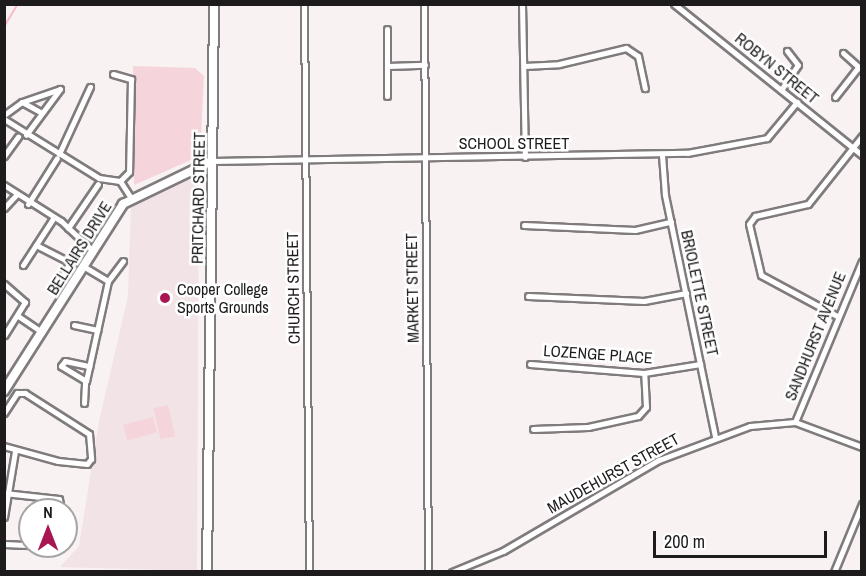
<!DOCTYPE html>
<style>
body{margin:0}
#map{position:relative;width:866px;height:576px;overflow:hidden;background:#f8f2f3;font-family:"Archivo Narrow",sans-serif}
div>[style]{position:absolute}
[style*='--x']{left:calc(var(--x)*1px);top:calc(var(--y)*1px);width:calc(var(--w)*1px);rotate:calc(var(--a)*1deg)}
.built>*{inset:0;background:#f2e3e6}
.green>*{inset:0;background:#f5d5db;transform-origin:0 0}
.stream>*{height:1.5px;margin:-0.75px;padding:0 0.75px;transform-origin:0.75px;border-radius:0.75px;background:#fcbbc9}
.roads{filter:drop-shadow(2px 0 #807b7c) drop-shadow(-2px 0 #807b7c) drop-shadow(0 2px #807b7c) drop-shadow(0 -2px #807b7c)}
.street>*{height:5px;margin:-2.5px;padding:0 2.5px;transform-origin:2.5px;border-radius:2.5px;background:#fff}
.secondary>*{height:8px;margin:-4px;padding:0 4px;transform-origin:4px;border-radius:4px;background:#fff}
.dots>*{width:16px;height:16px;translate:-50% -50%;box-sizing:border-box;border:3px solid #fff;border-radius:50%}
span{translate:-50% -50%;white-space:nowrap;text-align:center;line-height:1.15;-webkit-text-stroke:5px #fff;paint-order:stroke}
.street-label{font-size:16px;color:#1d1b1c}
.poi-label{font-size:16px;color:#1d1b1c}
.left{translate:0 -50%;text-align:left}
.frame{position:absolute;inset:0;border:6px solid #1d1b1c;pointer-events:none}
.north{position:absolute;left:18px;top:498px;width:60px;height:60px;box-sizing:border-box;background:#fff;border:2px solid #a5a4a4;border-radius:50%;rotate:0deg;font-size:16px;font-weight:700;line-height:24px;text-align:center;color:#1d1b1c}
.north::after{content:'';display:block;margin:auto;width:21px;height:27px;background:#a81751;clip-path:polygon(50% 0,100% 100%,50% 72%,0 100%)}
.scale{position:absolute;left:653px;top:531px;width:174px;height:27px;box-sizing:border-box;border:3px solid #1d1b1c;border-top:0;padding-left:8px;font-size:18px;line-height:21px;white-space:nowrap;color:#1d1b1c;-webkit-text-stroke:4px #fff;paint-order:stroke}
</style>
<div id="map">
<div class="built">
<div style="clip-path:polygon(199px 172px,197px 571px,60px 567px,79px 546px,99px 421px,128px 296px,131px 203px)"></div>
</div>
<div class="green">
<div style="clip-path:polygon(133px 66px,195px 68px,204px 76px,200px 156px,134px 185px)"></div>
<div style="left:168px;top:405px;width:32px;height:15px;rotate:77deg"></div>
<div style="left:153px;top:417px;width:16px;height:31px;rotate:75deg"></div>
</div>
<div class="stream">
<div style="--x:4;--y:27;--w:27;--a:-59"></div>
</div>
<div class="roads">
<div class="street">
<div style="--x:304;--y:4;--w:568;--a:89.5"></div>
<div style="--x:424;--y:4;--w:568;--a:89.6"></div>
<div style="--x:522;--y:4;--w:153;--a:88.9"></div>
<div style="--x:674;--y:4;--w:241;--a:38.8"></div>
<div style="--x:843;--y:53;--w:25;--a:42"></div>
<div style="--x:388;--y:66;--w:37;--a:-2"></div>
<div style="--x:524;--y:66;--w:35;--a:-3"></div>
<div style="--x:559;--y:64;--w:69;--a:-13.4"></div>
<div style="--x:626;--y:48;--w:14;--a:34"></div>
<div style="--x:638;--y:56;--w:33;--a:78"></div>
<div style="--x:113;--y:74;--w:19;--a:16"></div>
<div style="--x:131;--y:79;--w:93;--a:91.2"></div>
<div style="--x:129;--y:172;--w:13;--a:135"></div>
<div style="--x:120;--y:181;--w:20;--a:57"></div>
<div style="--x:781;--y:90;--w:30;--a:-56"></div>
<div style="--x:798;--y:65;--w:18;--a:-128"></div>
<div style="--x:387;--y:96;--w:67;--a:-90"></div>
<div style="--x:835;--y:97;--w:37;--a:-52"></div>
<div style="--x:22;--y:102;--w:21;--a:29"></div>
<div style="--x:4;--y:115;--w:22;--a:-36"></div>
<div style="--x:22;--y:102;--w:40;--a:-18.9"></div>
<div style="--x:60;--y:89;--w:57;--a:126.5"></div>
<div style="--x:4;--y:119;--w:112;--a:31.8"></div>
<div style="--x:99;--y:178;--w:21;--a:8"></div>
<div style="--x:59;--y:154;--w:74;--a:-65.2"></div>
<div style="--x:662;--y:155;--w:40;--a:85.7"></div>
<div style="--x:665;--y:195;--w:247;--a:78.3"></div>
<div style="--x:4;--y:156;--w:24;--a:-54"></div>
<div style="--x:212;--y:161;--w:475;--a:-1"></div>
<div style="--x:687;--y:153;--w:81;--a:-10.6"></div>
<div style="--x:767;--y:138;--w:47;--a:-50.2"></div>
<div style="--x:4;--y:185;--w:67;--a:32.3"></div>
<div style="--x:61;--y:221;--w:44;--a:43.2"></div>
<div style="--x:28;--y:204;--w:54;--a:-57.8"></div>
<div style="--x:4;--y:208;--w:18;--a:-47"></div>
<div style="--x:524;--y:225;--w:111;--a:2.6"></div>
<div style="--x:635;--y:230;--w:37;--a:-13"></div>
<div style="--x:68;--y:228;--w:53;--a:-55.7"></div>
<div style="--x:36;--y:245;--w:38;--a:27"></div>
<div style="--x:70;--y:262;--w:9;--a:-54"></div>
<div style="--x:23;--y:265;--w:57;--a:-57.1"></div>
<div style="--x:83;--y:266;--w:29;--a:31"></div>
<div style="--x:108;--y:281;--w:102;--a:102.4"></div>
<div style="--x:86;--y:381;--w:29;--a:-149"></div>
<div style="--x:61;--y:366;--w:6;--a:-51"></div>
<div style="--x:65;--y:361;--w:25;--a:12"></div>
<div style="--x:108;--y:281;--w:25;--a:-53"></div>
<div style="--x:58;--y:283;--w:24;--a:-60"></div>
<div style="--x:4;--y:284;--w:28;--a:41"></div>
<div style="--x:25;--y:302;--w:39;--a:122"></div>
<div style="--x:528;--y:296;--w:116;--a:2.5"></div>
<div style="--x:644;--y:301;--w:43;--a:-10.8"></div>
<div style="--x:18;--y:316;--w:29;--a:34"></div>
<div style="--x:837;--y:316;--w:86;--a:-151.7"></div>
<div style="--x:761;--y:275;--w:52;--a:-103.2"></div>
<div style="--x:749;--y:224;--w:10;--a:-53"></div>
<div style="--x:755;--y:216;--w:54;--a:-12.8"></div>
<div style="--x:808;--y:204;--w:87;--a:-51.5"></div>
<div style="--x:74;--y:325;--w:24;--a:12"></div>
<div style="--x:530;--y:364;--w:114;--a:4.5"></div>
<div style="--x:644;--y:373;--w:57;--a:-9.1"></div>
<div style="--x:84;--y:403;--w:21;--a:-87"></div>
<div style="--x:4;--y:413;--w:24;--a:-57"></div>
<div style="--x:17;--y:393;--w:8;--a:0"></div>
<div style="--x:25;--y:393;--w:76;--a:32.6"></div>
<div style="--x:89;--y:434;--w:25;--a:85"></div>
<div style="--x:91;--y:459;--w:6;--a:129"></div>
<div style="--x:87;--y:464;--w:29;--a:-174"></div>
<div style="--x:58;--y:461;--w:56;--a:-164.5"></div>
<div style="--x:795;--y:422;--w:174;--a:-67.4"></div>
<div style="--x:533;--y:429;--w:55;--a:-2.1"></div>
<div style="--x:588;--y:427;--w:51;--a:-12.4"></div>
<div style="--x:638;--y:416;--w:12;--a:-48"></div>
<div style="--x:646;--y:407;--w:34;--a:-93"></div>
<div style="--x:4;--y:493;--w:55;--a:6.2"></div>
<div style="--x:59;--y:499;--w:11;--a:80"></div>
<div style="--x:4;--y:517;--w:67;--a:-80.5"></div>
<div style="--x:4;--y:544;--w:44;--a:2.6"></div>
<div style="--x:452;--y:572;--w:55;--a:-22.4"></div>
<div style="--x:503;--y:551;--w:181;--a:-30.3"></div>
<div style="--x:659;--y:460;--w:97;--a:-20.5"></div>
<div style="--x:750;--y:426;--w:45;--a:-5.1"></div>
<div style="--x:795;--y:422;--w:72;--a:20.5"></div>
<div style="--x:834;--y:572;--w:74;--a:-67.6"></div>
</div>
<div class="secondary">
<div style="--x:4;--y:391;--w:222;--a:-57.5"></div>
<div style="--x:123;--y:204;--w:99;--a:-25.8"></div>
<div style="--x:207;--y:572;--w:568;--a:-89.29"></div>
</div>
</div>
<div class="dots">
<div style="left:165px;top:298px;background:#a81751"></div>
</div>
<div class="street-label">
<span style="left:777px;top:68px;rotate:39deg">ROBYN STREET</span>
<span style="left:514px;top:143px">SCHOOL STREET</span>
<span style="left:198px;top:198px;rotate:-89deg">PRITCHARD STREET</span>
<span style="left:79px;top:248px;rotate:-58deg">BELLAIRS DRIVE</span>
<span style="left:293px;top:288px;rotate:-91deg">CHURCH STREET</span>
<span style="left:412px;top:288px;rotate:-91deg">MARKET STREET</span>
<span style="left:700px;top:293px;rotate:78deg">BRIOLETTE STREET</span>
<span style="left:815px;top:336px;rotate:-68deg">SANDHURST AVENUE</span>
<span style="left:598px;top:354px;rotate:4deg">LOZENGE PLACE</span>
<span style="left:613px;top:473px;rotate:-29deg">MAUDEHURST STREET</span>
</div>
<div class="poi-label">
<span class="left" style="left:177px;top:298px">Cooper College<br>Sports Grounds</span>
</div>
<div class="frame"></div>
<div class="north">N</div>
<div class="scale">200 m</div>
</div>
